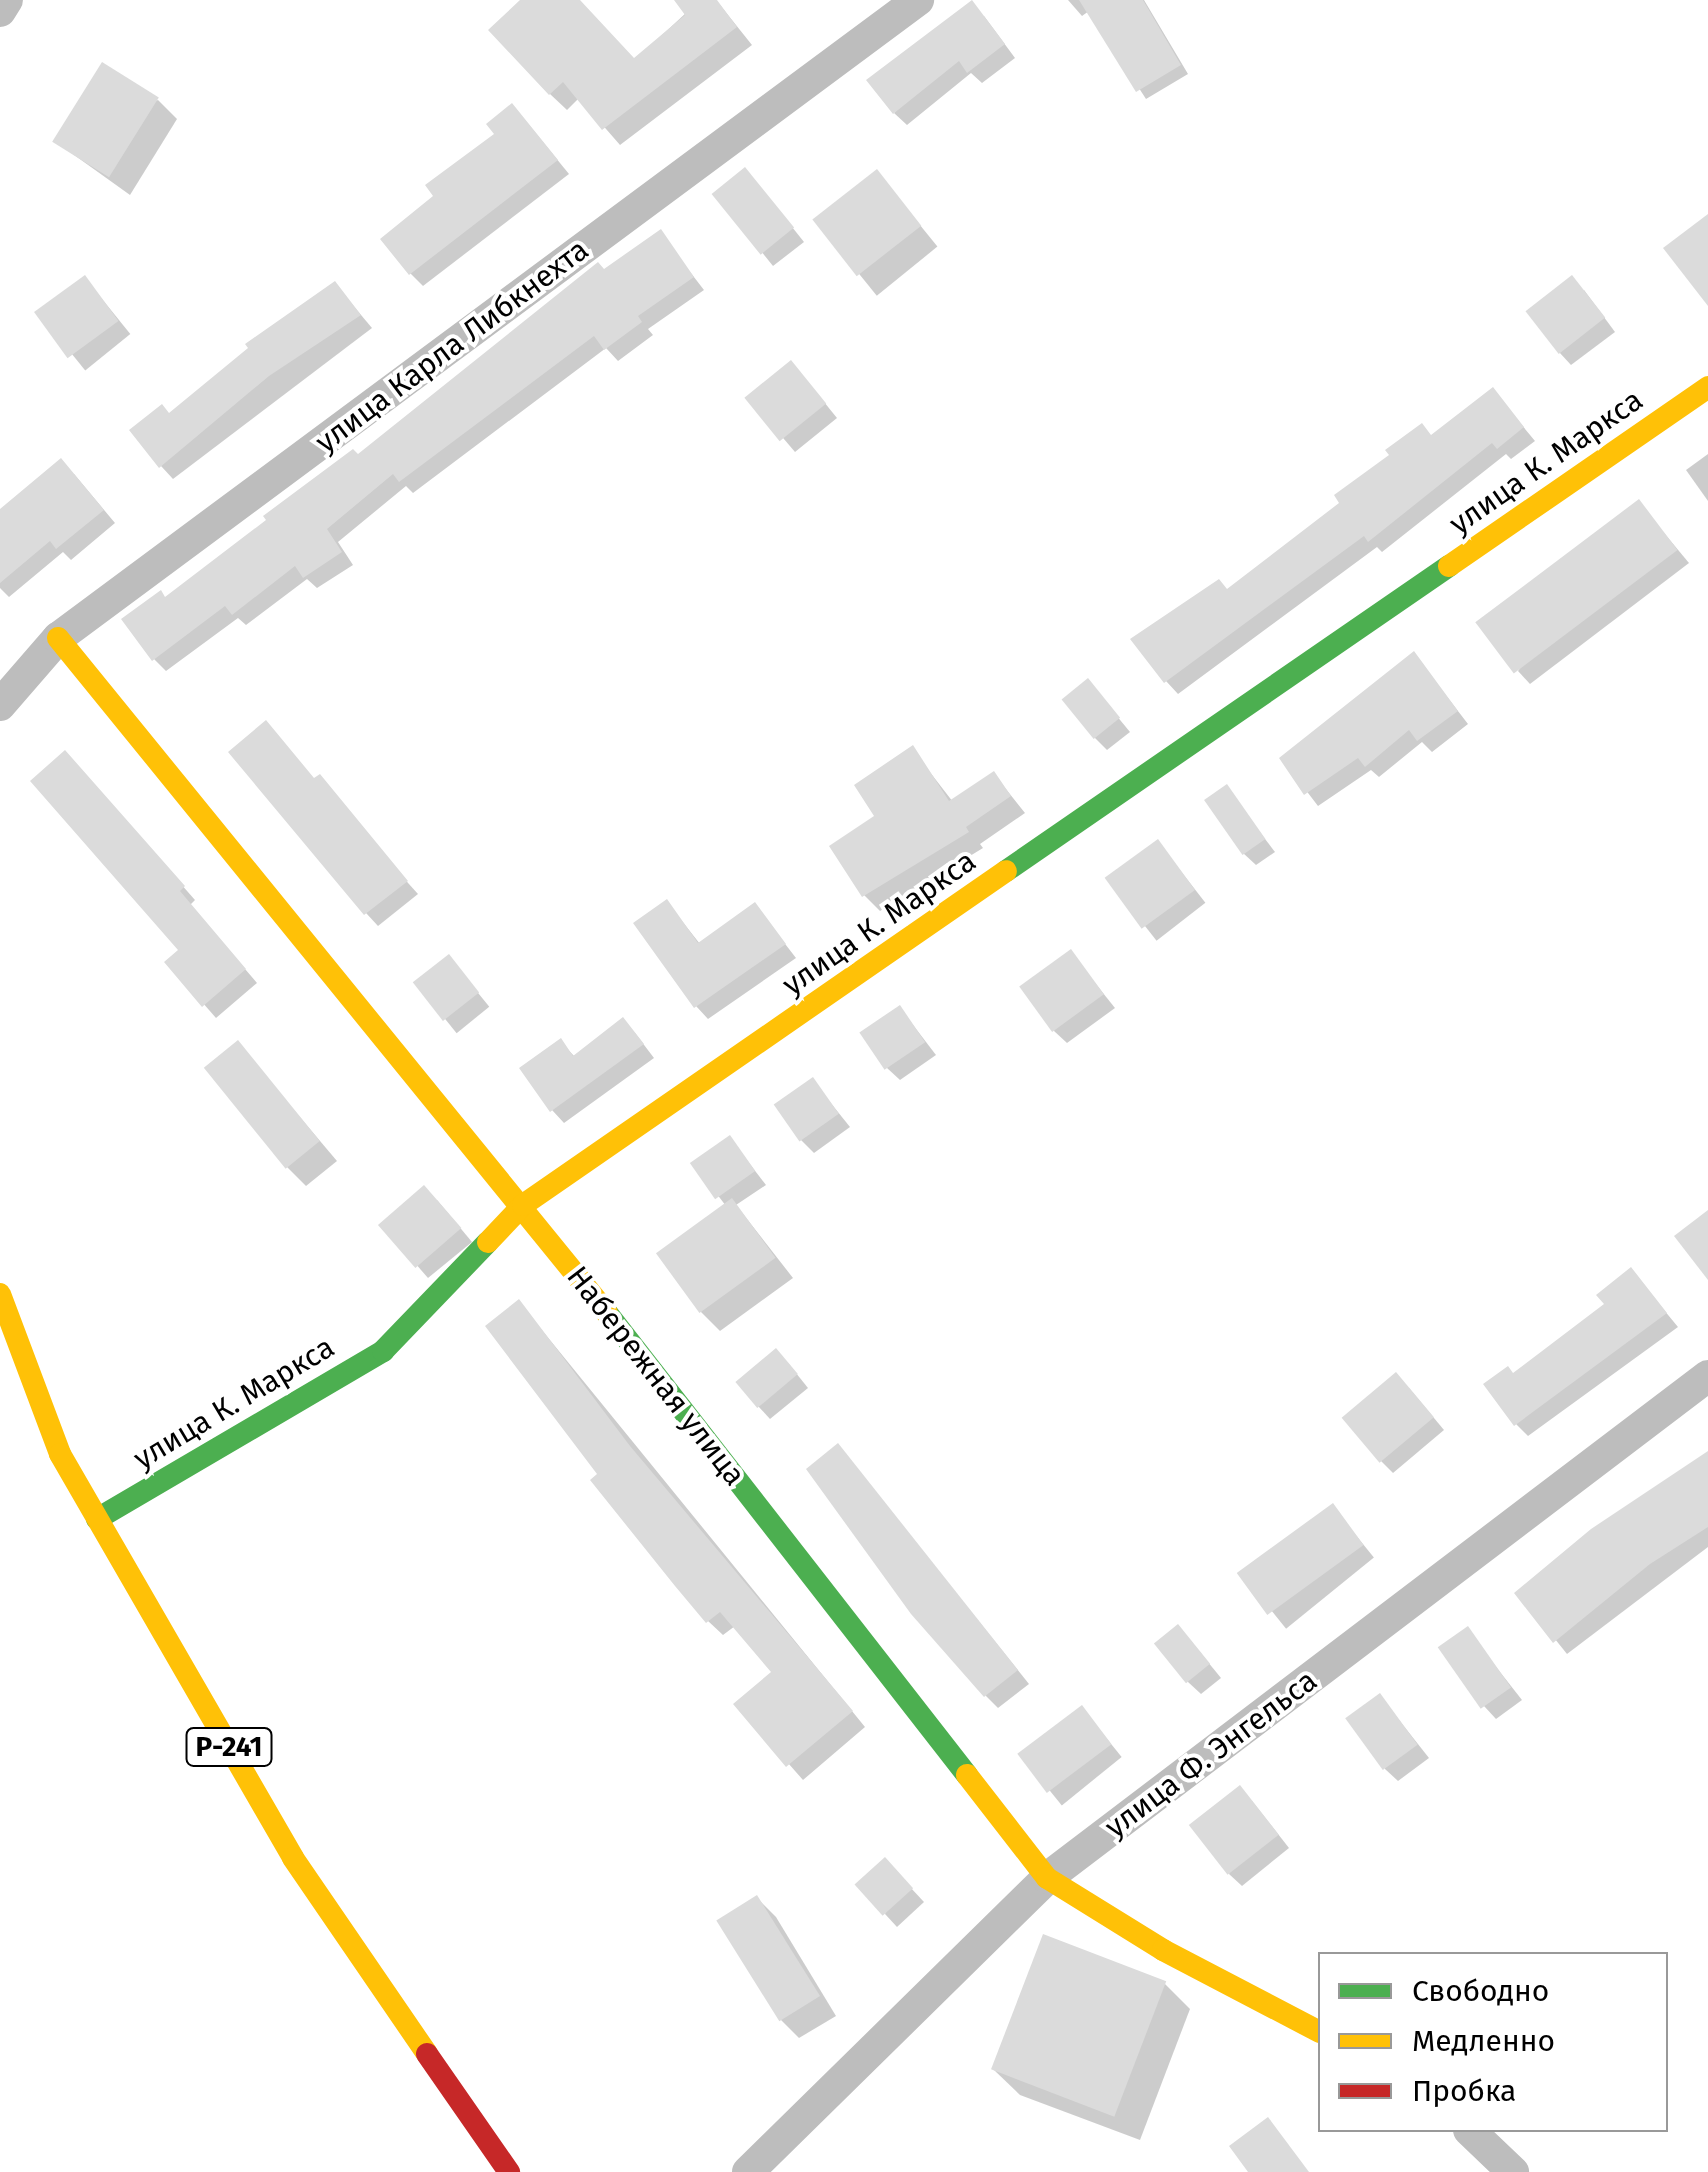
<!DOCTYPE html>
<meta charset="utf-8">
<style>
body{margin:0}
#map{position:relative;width:1708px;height:2172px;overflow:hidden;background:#fff;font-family:"Fira Sans",sans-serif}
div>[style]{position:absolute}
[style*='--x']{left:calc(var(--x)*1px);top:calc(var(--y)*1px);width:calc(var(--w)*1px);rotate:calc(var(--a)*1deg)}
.shadow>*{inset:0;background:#0003;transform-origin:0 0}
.building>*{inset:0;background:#dbdbdb;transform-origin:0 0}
.street>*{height:32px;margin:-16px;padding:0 16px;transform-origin:16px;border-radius:16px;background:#bdbdbd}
.fast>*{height:22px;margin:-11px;padding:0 11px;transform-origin:11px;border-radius:11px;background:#4caf50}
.slow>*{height:22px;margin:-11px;padding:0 11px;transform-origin:11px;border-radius:11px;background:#ffc107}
.jam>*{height:22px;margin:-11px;padding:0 11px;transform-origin:11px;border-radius:11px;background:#c62828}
span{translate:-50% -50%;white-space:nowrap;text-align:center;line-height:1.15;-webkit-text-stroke:8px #fff;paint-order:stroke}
.shield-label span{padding:2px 8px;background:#fff;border:2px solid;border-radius:8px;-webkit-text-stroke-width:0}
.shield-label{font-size:28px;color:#000;font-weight:700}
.street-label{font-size:30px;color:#000}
.legend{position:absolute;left:1318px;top:1952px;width:350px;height:180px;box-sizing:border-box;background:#fff;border:2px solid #999;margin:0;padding:12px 18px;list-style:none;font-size:30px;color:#000}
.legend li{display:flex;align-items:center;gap:20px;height:50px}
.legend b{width:50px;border:2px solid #999}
</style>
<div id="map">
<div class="shadow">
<div style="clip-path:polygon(524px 0,578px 0,634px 61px,700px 0,716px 0,752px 45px,620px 145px,579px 98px,567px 110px,550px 94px)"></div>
<div style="clip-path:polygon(1068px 0,1144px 0,1188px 74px,1146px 99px,1089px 11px,1082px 16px)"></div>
<div style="clip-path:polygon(984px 16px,1015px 58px,982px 83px,971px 73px,907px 125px,894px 113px)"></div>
<div style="clip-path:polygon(158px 100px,177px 119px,130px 195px,56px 142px)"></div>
<div style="clip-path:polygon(524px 119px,569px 174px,423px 286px,410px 273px,436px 196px,498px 135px)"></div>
<div style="left:877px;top:172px;width:96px;height:78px;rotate:51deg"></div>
<div style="clip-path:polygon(757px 183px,804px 242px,773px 266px,715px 194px)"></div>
<div style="clip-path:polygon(660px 233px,704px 290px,648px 329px,653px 335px,618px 361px,606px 348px,413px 493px,406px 486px,338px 542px,353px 565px,317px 588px,307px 579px,246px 625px,238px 618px,166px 671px,154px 659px,166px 600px)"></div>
<div style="left:85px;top:278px;width:72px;height:58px;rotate:51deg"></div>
<div style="clip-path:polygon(335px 284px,372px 328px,173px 479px,161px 466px,170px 415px)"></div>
<div style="clip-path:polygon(1584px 290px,1615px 332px,1571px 365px,1559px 352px)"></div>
<div style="clip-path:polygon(803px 376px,837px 418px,795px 452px,749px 398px)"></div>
<div style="clip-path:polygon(1493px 390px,1535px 441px,1511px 459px,1506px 454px,1382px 552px,1377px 547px,1178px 694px,1166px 681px,1432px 437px)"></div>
<div style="clip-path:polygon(1708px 454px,1708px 501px,1686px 470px)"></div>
<div style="clip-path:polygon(74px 474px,115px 523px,71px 560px,63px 552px,9px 597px,0 588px,0 528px)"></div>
<div style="clip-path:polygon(1639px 503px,1689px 563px,1530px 684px,1518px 671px)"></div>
<div style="clip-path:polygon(1414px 654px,1468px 724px,1432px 752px,1422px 742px,1379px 777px,1371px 770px,1318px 806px,1282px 759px)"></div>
<div style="clip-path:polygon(1088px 681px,1130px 732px,1107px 750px,1094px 737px)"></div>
<div style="clip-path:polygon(912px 749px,953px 802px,994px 774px,1025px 813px,980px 844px,983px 848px,880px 911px,864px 895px,878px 817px)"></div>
<div style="clip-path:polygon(77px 766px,195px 900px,190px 905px,257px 983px,216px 1018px,167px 962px,181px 950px)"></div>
<div style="clip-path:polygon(315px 780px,418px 894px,378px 926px,366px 913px)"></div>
<div style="clip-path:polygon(1226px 788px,1275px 852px,1256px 865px,1243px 853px)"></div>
<div style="left:1158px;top:842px;width:77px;height:62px;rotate:52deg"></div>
<div style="clip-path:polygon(667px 902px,700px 944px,755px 905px,796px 958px,708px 1019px,696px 1006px)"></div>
<div style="clip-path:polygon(1071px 953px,1115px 1008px,1067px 1043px,1054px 1031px)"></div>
<div style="left:449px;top:957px;width:64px;height:42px;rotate:51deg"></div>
<div style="clip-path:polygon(900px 1008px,936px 1055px,900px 1080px,887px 1068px)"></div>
<div style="clip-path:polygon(635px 1033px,654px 1058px,564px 1123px,552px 1110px,560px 1041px,575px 1057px)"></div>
<div style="clip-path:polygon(238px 1044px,337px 1161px,306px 1186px,287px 1167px)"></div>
<div style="clip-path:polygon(813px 1081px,850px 1127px,814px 1153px,801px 1140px)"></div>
<div style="clip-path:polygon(730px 1138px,766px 1185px,736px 1205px,793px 1278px,720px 1331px,701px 1312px,726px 1206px,694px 1164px)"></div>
<div style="clip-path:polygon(437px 1200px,472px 1242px,428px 1278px,381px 1224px)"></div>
<div style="clip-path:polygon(1631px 1270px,1678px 1327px,1528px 1436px,1516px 1424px,1513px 1376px,1607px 1304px)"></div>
<div style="clip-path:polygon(519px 1302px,865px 1727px,803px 1780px,736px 1704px,774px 1672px,735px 1626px,723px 1635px,708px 1621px,600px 1475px)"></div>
<div style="clip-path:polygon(788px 1363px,808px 1388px,770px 1419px,758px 1406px)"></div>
<div style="clip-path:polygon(1409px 1388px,1444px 1430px,1393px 1473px,1381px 1461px)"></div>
<div style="clip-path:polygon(838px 1446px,1029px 1684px,998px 1708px,986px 1696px)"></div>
<div style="clip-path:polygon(1708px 1455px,1708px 1547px,1567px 1654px,1518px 1593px)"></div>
<div style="left:1333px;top:1507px;width:65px;height:113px;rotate:51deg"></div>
<div style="clip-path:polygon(1467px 1630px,1522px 1700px,1496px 1719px,1484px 1706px)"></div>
<div style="clip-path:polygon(1190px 1640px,1221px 1678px,1201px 1694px,1188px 1682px)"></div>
<div style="clip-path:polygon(1380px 1696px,1429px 1758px,1398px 1781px,1385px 1769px)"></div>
<div style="left:1082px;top:1708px;width:63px;height:77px;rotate:51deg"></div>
<div style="clip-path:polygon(1252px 1801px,1289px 1848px,1242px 1886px,1229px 1874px)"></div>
<div style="clip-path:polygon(897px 1873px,924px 1902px,897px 1927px,885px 1914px)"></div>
<div style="clip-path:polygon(757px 1898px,776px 1917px,836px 2016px,799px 2038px,780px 2019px)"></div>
<div style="clip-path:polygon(1164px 1983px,1190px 2009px,1140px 2140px,1020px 2095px,994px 2070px)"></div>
</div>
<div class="building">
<div style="clip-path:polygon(520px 0,580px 0,634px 58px,685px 15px,674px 0,717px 0,737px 27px,602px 130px,563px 82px,549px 95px,488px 30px)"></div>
<div style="clip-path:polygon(972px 0,1005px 44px,967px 73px,959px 61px,893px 114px,866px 80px)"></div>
<div style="clip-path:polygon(1079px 0,1143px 0,1181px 65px,1136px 92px)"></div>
<div style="left:102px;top:62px;width:67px;height:94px;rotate:32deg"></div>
<div style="clip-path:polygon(512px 103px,558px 160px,409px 275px,380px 239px,433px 196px,425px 185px,494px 134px,486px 124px)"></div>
<div style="left:745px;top:167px;width:78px;height:43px;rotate:51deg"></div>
<div style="left:877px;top:169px;width:72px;height:82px;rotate:52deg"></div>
<div style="clip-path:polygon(1708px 214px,1708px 306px,1663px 248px)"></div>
<div style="clip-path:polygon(661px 229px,694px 277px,638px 316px,642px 322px,604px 350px,594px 336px,399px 482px,393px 474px,327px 529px,342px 552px,303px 578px,295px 566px,232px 615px,225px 606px,152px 661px,121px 619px,161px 590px,165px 597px,266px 520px,263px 516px,353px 449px,358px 454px,598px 262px,604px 269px)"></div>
<div style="left:85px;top:275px;width:57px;height:63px;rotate:54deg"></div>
<div style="left:1572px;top:275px;width:54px;height:59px;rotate:52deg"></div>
<div style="clip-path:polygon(335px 281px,361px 315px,269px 376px,159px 468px,129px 430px,162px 404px,169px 413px,248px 348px,245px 344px)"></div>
<div style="left:791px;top:360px;width:56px;height:60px;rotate:51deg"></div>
<div style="clip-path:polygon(1493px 387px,1524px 427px,1497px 449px,1492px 443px,1368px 542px,1364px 536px,1164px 683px,1130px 639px,1219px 579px,1227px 589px,1339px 503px,1334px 495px,1389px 455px,1385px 450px,1422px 423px,1431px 435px)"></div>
<div style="clip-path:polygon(61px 458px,104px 510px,56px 549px,50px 541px,0 583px,0 509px)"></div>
<div style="left:1639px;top:499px;width:64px;height:205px;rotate:53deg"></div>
<div style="clip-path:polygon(1414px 651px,1458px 711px,1417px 741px,1409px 730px,1365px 767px,1358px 758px,1304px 795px,1279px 758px)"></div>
<div style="left:1088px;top:678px;width:51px;height:34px;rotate:51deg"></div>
<div style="clip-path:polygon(266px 720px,314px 778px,320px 774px,408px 881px,364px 915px,228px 752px)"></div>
<div style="clip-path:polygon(913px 745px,949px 801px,994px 771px,1011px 796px,966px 827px,969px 832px,862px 897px,829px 846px,874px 816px,854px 785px)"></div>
<div style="clip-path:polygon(65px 750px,185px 886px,180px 891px,246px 969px,202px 1007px,164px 962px,178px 950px,30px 781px)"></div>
<div style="left:1227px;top:784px;width:67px;height:28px;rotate:55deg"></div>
<div style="left:1158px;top:839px;width:63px;height:66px;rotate:54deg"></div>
<div style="clip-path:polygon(667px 899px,698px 943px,755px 902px,786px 944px,694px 1008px,633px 923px)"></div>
<div style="left:1071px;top:949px;width:56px;height:64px;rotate:54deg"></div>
<div style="left:449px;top:954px;width:49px;height:46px;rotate:52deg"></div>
<div style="left:900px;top:1005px;width:45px;height:49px;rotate:56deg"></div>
<div style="clip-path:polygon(623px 1017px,644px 1044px,550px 1112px,519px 1068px,561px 1038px,573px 1056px)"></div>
<div style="left:238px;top:1040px;width:130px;height:44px;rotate:51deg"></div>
<div style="left:813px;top:1077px;width:45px;height:48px;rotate:55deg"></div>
<div style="left:730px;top:1135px;width:44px;height:49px;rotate:55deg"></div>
<div style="left:424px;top:1185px;width:57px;height:61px;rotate:49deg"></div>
<div style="left:732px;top:1198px;width:74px;height:94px;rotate:54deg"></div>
<div style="clip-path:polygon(1708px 1210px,1708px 1280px,1674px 1236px)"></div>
<div style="clip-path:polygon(1631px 1267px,1667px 1313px,1514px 1426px,1483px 1384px,1508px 1366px,1513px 1373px,1604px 1304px,1596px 1295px)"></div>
<div style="clip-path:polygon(519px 1299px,630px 1446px,853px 1711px,786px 1767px,733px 1704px,771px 1672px,720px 1612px,706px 1623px,675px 1586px,590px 1480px,597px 1474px,485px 1326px)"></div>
<div style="left:776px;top:1348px;width:34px;height:53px;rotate:50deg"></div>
<div style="left:1396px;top:1372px;width:59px;height:71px;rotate:50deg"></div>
<div style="clip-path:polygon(838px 1443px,1018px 1670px,984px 1697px,911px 1614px,806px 1469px)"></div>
<div style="clip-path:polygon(1708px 1451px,1708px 1527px,1650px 1564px,1553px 1643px,1514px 1593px,1591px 1529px)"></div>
<div style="left:1333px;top:1503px;width:52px;height:119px;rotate:54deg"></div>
<div style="left:1178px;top:1624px;width:51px;height:31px;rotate:51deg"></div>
<div style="left:1468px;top:1626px;width:75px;height:37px;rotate:55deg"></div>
<div style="left:1380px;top:1693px;width:64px;height:43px;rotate:54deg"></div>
<div style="left:1082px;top:1705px;width:49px;height:81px;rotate:53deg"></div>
<div style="left:1240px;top:1785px;width:63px;height:65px;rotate:52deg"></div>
<div style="left:885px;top:1857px;width:42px;height:41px;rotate:48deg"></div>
<div style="left:757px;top:1895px;width:119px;height:48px;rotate:58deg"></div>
<div style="left:1043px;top:1934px;width:132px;height:145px;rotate:21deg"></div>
<div style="clip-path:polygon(1268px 2117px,1309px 2172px,1248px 2172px,1229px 2146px)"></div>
</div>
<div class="street">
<div style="--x:0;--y:11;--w:13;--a:-58"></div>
<div style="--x:0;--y:705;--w:89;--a:-49.1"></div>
<div style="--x:58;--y:638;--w:1071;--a:-36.57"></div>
<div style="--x:1469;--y:2130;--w:61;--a:43.7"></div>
<div style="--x:748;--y:2172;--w:419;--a:-44.5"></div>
<div style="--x:1047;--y:1878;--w:830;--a:-37.22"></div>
</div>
<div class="fast">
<div style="--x:1006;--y:871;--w:538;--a:-34.55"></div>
<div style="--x:607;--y:1313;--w:586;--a:52.07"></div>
<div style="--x:97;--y:1519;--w:332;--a:-30.4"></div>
<div style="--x:383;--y:1351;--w:151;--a:-46.1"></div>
</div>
<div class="slow">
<div style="--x:1449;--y:566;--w:315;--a:-34.6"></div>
<div style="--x:58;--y:638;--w:870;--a:50.88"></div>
<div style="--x:488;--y:1242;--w:51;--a:-46.6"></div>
<div style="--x:523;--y:1205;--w:587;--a:-34.66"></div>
<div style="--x:0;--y:1294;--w:171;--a:69.4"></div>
<div style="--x:60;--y:1454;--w:466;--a:60"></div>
<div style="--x:293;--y:1858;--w:237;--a:55.6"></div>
<div style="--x:967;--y:1775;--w:130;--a:52.2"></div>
<div style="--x:1047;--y:1878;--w:137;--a:31.8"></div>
<div style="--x:1163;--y:1950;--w:177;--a:27.6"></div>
</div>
<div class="jam">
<div style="--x:427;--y:2054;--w:144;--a:55.2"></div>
</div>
<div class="shield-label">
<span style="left:229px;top:1747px">Р-241</span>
</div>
<div class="street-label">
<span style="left:452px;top:346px;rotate:-37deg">улица Карла Либкнехта</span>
<span style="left:1546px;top:462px;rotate:-35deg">улица К. Маркса</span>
<span style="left:879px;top:923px;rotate:-35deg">улица К. Маркса</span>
<span style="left:656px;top:1376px;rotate:52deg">Набережная улица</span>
<span style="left:234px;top:1403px;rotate:-31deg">улица К. Маркса</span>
<span style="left:1211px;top:1754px;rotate:-37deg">улица Ф. Энгельса</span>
</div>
<ul class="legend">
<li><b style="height:12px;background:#4caf50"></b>Свободно</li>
<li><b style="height:12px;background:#ffc107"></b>Медленно</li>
<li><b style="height:12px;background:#c62828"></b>Пробка</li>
</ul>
</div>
